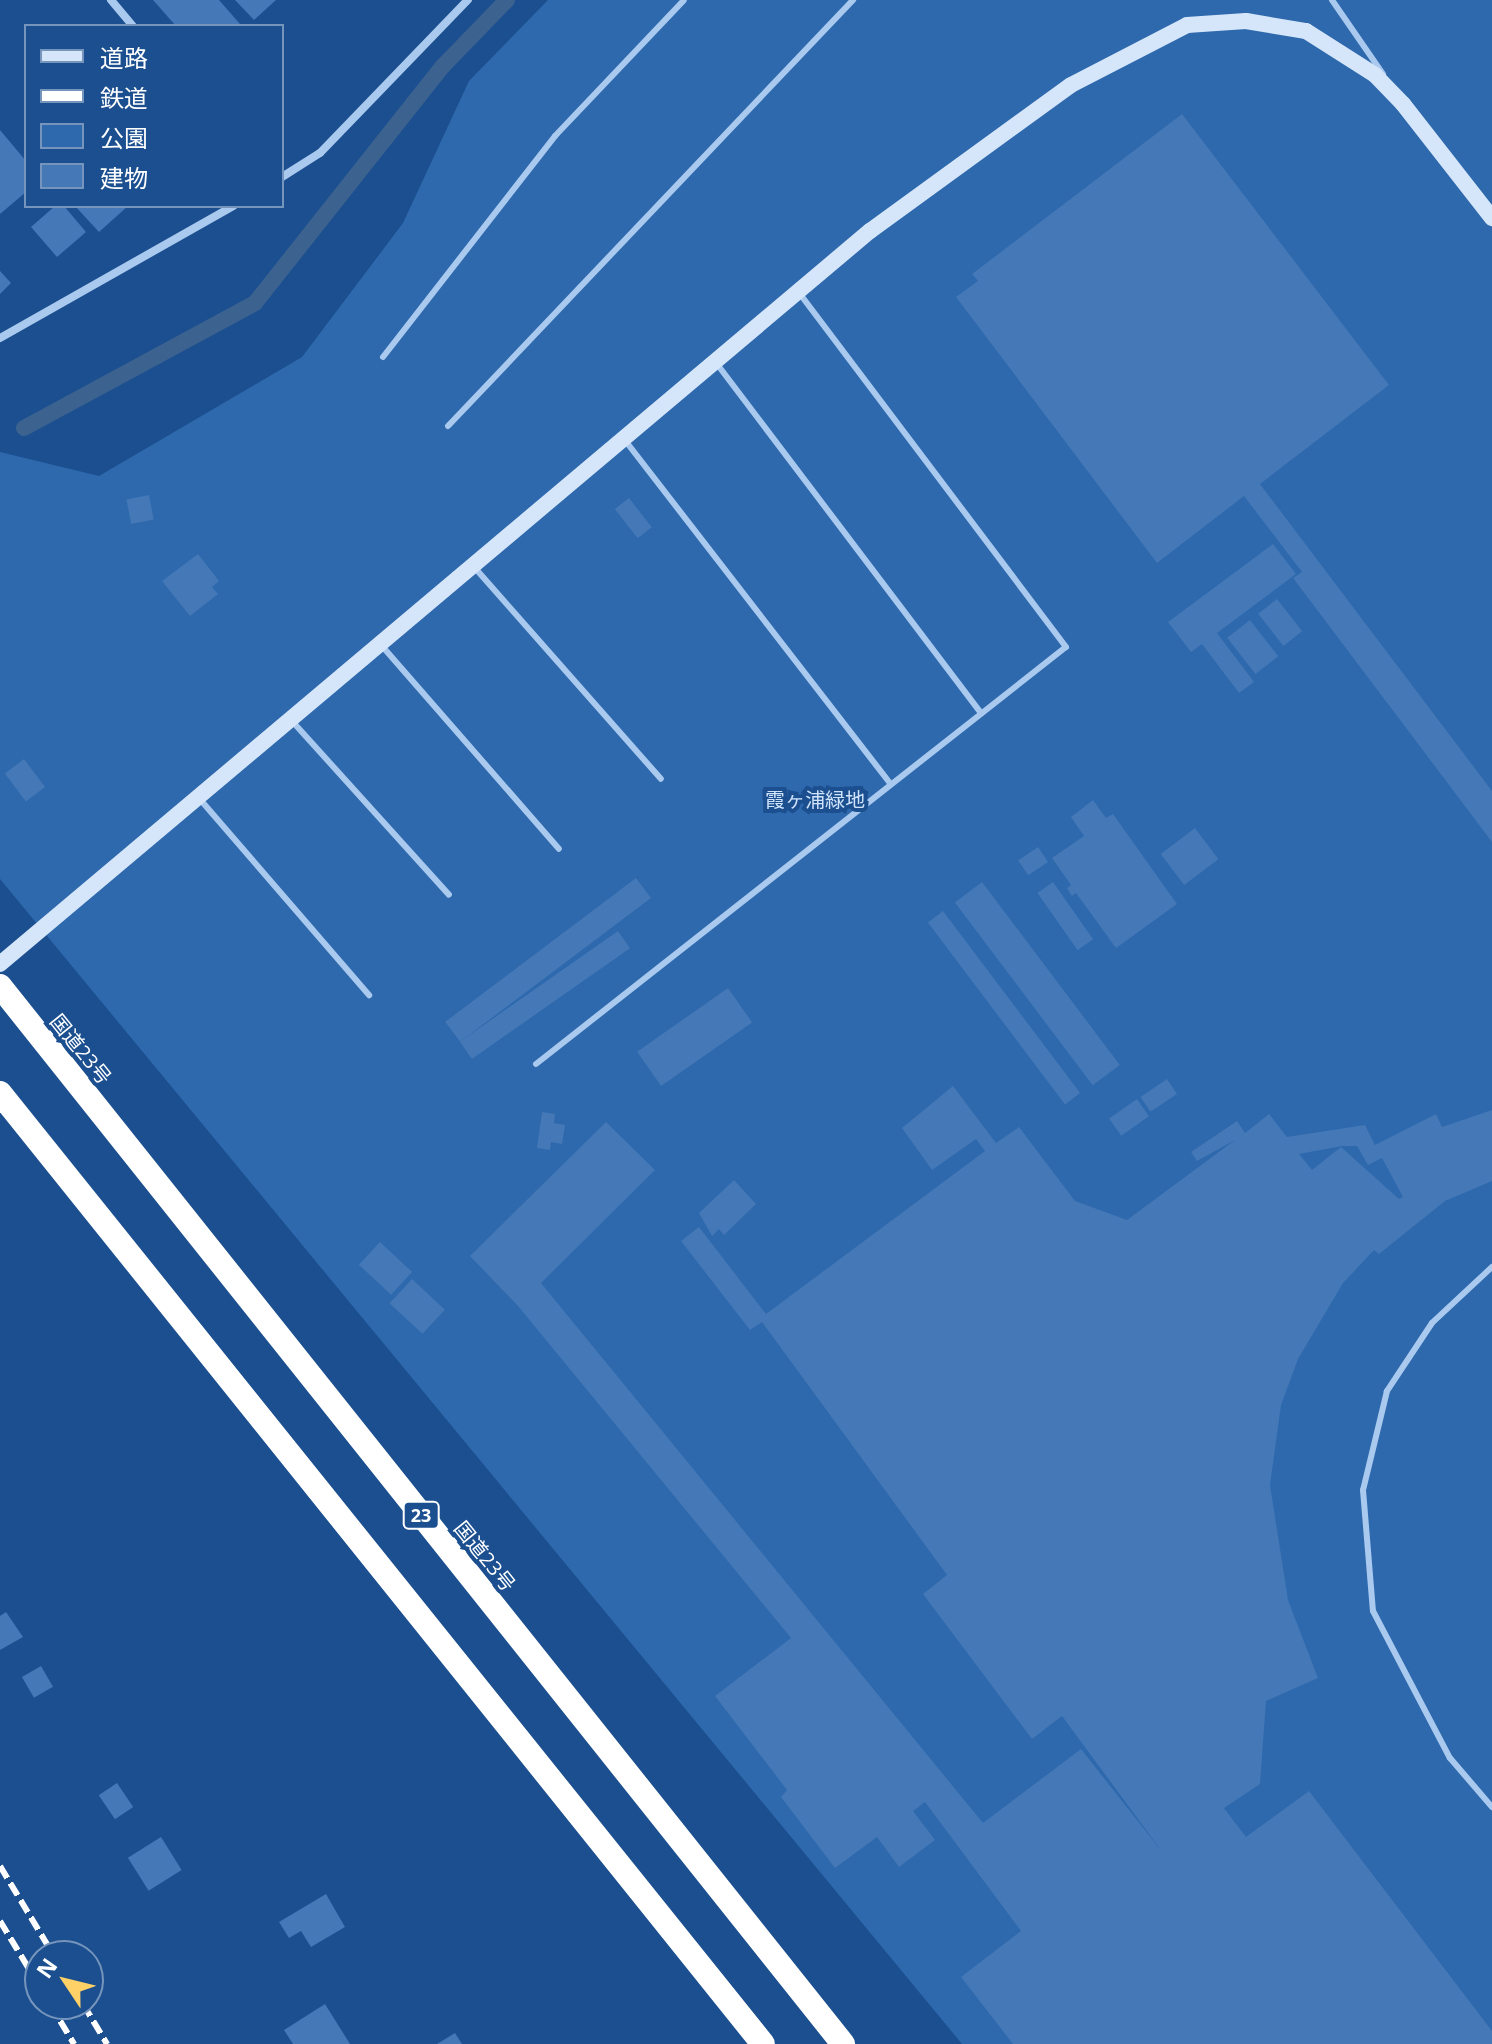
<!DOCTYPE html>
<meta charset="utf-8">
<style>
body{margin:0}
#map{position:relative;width:1492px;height:2044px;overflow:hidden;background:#1b4f8f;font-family:"Open Sans","Noto Sans JP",sans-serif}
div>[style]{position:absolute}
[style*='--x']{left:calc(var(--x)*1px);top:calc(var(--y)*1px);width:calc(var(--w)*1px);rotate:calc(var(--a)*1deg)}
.green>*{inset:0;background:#2e69ad}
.stream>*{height:16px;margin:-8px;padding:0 8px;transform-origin:8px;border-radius:8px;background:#3c6290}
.building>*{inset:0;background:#4478b7;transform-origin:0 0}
.lane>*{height:6px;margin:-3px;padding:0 3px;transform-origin:3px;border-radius:3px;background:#a9c9ee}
.street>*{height:8px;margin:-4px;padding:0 4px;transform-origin:4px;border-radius:4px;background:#a9c9ee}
.secondary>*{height:16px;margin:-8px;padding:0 8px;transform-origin:8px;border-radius:8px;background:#d6e6fa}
.highway>*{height:24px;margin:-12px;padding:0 12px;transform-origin:12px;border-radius:12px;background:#fff}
.rail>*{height:6px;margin-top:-3px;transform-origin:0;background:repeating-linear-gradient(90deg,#fff 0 14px,transparent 0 20px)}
span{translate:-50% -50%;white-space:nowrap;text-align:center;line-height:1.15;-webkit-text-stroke:8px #1b4f8f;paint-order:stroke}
.shield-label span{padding:2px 6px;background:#1b4f8f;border:2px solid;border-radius:6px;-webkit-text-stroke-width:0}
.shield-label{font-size:18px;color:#fff;font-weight:700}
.park-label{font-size:20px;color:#cfe3fa}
.street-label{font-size:20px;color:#fff}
.legend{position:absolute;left:24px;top:24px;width:260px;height:184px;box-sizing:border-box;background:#1b4f8f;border:2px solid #7695bc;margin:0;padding:10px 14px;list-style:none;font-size:24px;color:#fff}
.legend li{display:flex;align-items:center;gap:16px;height:40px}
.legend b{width:40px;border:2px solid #7695bc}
.north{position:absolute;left:24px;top:1940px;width:80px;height:80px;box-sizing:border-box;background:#1b4f8f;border:2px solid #7695bc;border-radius:50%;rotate:305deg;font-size:22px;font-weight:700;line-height:32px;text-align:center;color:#fff}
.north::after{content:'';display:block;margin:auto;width:28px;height:36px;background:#ffd166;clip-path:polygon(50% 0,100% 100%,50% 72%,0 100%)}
</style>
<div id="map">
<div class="green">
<div style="clip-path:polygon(548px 0,1492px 0,1492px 2044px,962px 2044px,0 879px,0 452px,99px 476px,302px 357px,403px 223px,469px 81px)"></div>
</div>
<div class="stream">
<div style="--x:24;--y:428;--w:263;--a:-28.4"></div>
<div style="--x:255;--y:303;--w:303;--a:-51.6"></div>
<div style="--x:443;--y:66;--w:92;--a:-45.9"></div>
</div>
<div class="building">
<div style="clip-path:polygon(153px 0,219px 0,240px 24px,176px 26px)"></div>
<div style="clip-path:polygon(235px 0,276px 0,254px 20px)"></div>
<div style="clip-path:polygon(1182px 114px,1389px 385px,1260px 484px,1492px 791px,1492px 842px,1293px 578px,1302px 572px,1244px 496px,1157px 563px,956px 297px,978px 281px,972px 274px)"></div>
<div style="clip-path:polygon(0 130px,26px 161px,26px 192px,0 214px)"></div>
<div style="clip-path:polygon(55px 206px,64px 206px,86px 232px,57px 257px,31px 227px)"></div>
<div style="clip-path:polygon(75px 206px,128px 206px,99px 232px)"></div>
<div style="clip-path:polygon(0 271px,11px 283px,0 294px)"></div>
<div style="left:149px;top:495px;width:25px;height:23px;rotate:79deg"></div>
<div style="left:629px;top:498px;width:37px;height:18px;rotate:52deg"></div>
<div style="clip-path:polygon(1273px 544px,1296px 574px,1217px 633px,1254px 682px,1239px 693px,1202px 644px,1191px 652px,1168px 622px)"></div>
<div style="clip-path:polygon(198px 554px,219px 581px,212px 587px,218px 594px,190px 616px,162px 581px)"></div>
<div style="left:1277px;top:599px;width:41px;height:24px;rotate:52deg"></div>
<div style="left:1250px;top:620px;width:46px;height:29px;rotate:52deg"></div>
<div style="left:24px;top:759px;width:35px;height:24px;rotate:53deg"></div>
<div style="clip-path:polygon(1093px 800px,1106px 818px,1113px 814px,1177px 904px,1116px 948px,1076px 893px,1072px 896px,1067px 888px,1071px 885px,1052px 858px,1084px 836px,1071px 817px)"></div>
<div style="left:1195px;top:828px;width:39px;height:43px;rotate:53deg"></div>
<div style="left:1038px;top:847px;width:18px;height:24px;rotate:56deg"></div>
<div style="left:636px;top:878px;width:25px;height:239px;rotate:53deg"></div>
<div style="left:982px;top:882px;width:229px;height:34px;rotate:53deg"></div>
<div style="left:1053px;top:882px;width:70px;height:19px;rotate:55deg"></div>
<div style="left:943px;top:911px;width:228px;height:19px;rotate:53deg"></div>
<div style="left:618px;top:931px;width:21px;height:193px;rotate:55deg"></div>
<div style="left:728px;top:988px;width:42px;height:111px;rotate:55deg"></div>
<div style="left:1167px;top:1079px;width:18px;height:32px;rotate:56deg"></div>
<div style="clip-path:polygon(evenodd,953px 1086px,996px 1143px,1019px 1127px,1075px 1201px,1127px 1220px,1235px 1140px,1197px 1161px,1191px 1152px,1237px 1121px,1245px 1133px,1269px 1114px,1287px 1137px,1365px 1125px,1375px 1145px,1436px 1114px,1442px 1127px,1492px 1110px,1492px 1181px,1445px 1201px,1379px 1254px,1374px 1250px,1343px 1283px,1298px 1359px,1281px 1405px,1270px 1485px,1288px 1600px,1318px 1678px,1266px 1701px,1260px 1784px,1224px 1808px,1246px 1837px,1309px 1791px,1492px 2031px,1492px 2044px,1013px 2044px,961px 1977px,1021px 1931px,925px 1802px,913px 1811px,935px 1840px,899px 1867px,877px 1837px,835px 1868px,781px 1797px,787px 1790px,715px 1696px,791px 1638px,518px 1306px,470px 1256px,606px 1122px,655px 1170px,541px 1283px,983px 1823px,1081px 1749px,1163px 1853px,1062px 1716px,1032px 1739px,923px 1594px,947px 1575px,762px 1322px,750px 1330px,681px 1241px,699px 1227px,766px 1314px,985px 1151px,976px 1139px,932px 1170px,902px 1128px,953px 1086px,1342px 1146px,1357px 1146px,1368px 1165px,1382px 1158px,1403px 1197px,1399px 1199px,1341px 1147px,1312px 1170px,1299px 1154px,1342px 1146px)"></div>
<div style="left:1137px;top:1099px;width:21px;height:34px;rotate:55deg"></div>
<div style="clip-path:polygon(542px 1112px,555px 1114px,554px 1123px,565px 1125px,562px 1144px,551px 1142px,550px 1150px,537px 1148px)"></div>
<div style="clip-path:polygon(734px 1180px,756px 1204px,724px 1235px,719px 1229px,712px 1236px,699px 1213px)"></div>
<div style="left:380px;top:1242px;width:44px;height:31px;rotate:43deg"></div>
<div style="left:412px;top:1279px;width:45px;height:33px;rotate:43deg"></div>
<div style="clip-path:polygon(6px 1612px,23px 1637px,0 1650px,0 1616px)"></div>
<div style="left:41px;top:1666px;width:24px;height:22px;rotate:60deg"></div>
<div style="left:117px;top:1783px;width:29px;height:22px;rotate:56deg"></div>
<div style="left:161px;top:1837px;width:39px;height:39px;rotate:58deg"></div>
<div style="clip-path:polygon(326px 1894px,345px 1927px,311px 1947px,301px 1931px,289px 1938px,279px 1922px)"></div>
<div style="clip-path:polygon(325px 2004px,350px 2044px,293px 2044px,284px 2030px)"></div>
<div style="clip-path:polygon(455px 2033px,462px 2044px,437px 2044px)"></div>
</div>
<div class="lane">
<div style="--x:1332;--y:0;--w:90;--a:55.4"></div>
<div style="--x:383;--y:357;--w:280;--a:-52.1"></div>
<div style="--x:555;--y:136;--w:187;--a:-46.5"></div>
<div style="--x:717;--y:364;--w:438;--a:52.9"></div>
<div style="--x:448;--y:426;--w:588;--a:-46.45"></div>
<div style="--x:624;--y:439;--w:436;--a:52.3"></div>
<div style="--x:475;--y:568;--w:281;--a:48.6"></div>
<div style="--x:382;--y:646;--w:269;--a:48.9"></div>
<div style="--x:292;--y:721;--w:234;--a:47.9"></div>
<div style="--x:198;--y:797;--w:262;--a:49.2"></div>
<div style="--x:536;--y:1064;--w:674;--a:-38.2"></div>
<div style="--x:1066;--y:647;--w:442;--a:-127"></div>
<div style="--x:1492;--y:1267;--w:82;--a:137"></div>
<div style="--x:1432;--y:1323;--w:82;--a:123.5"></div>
<div style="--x:1387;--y:1391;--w:102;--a:103.6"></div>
<div style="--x:1363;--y:1490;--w:121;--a:85.3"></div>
<div style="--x:1373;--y:1611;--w:166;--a:62.4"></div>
<div style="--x:1450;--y:1758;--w:65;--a:49.4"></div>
</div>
<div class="street">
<div style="--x:111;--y:0;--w:34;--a:50"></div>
<div style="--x:282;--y:177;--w:45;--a:-32.3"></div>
<div style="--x:320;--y:153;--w:213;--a:-46"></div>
<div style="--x:0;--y:338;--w:268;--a:-29.5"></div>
</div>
<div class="secondary">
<div style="--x:0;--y:964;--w:1138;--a:-40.12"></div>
<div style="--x:870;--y:231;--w:248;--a:-36"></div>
<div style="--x:1071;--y:85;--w:131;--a:-27.3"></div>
<div style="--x:1187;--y:25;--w:59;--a:-3.9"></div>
<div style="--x:1246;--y:21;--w:61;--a:9.5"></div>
<div style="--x:1306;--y:31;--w:82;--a:32.5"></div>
<div style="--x:1375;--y:75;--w:40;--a:46"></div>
<div style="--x:1403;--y:104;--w:145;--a:52"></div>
</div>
<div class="highway">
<div style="--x:0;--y:986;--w:1353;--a:51.45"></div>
<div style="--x:0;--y:1093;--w:1219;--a:51.26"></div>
</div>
<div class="rail">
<div style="--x:0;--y:1866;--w:105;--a:59"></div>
<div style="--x:0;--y:1921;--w:77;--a:58.8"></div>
<div style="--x:50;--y:2004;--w:47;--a:59"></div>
<div style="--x:83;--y:2004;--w:47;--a:59"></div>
</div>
<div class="shield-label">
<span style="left:421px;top:1515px">23</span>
</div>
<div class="park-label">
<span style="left:815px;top:799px">霞ヶ浦緑地</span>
</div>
<div class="street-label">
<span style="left:81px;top:1049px;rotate:51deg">国道23号</span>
<span style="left:485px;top:1556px;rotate:51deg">国道23号</span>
</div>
<ul class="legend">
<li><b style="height:10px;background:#d6e6fa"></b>道路</li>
<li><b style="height:10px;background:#fff"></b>鉄道</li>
<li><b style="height:22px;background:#2e69ad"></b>公園</li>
<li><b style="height:22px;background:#4478b7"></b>建物</li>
</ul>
<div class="north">N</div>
</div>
